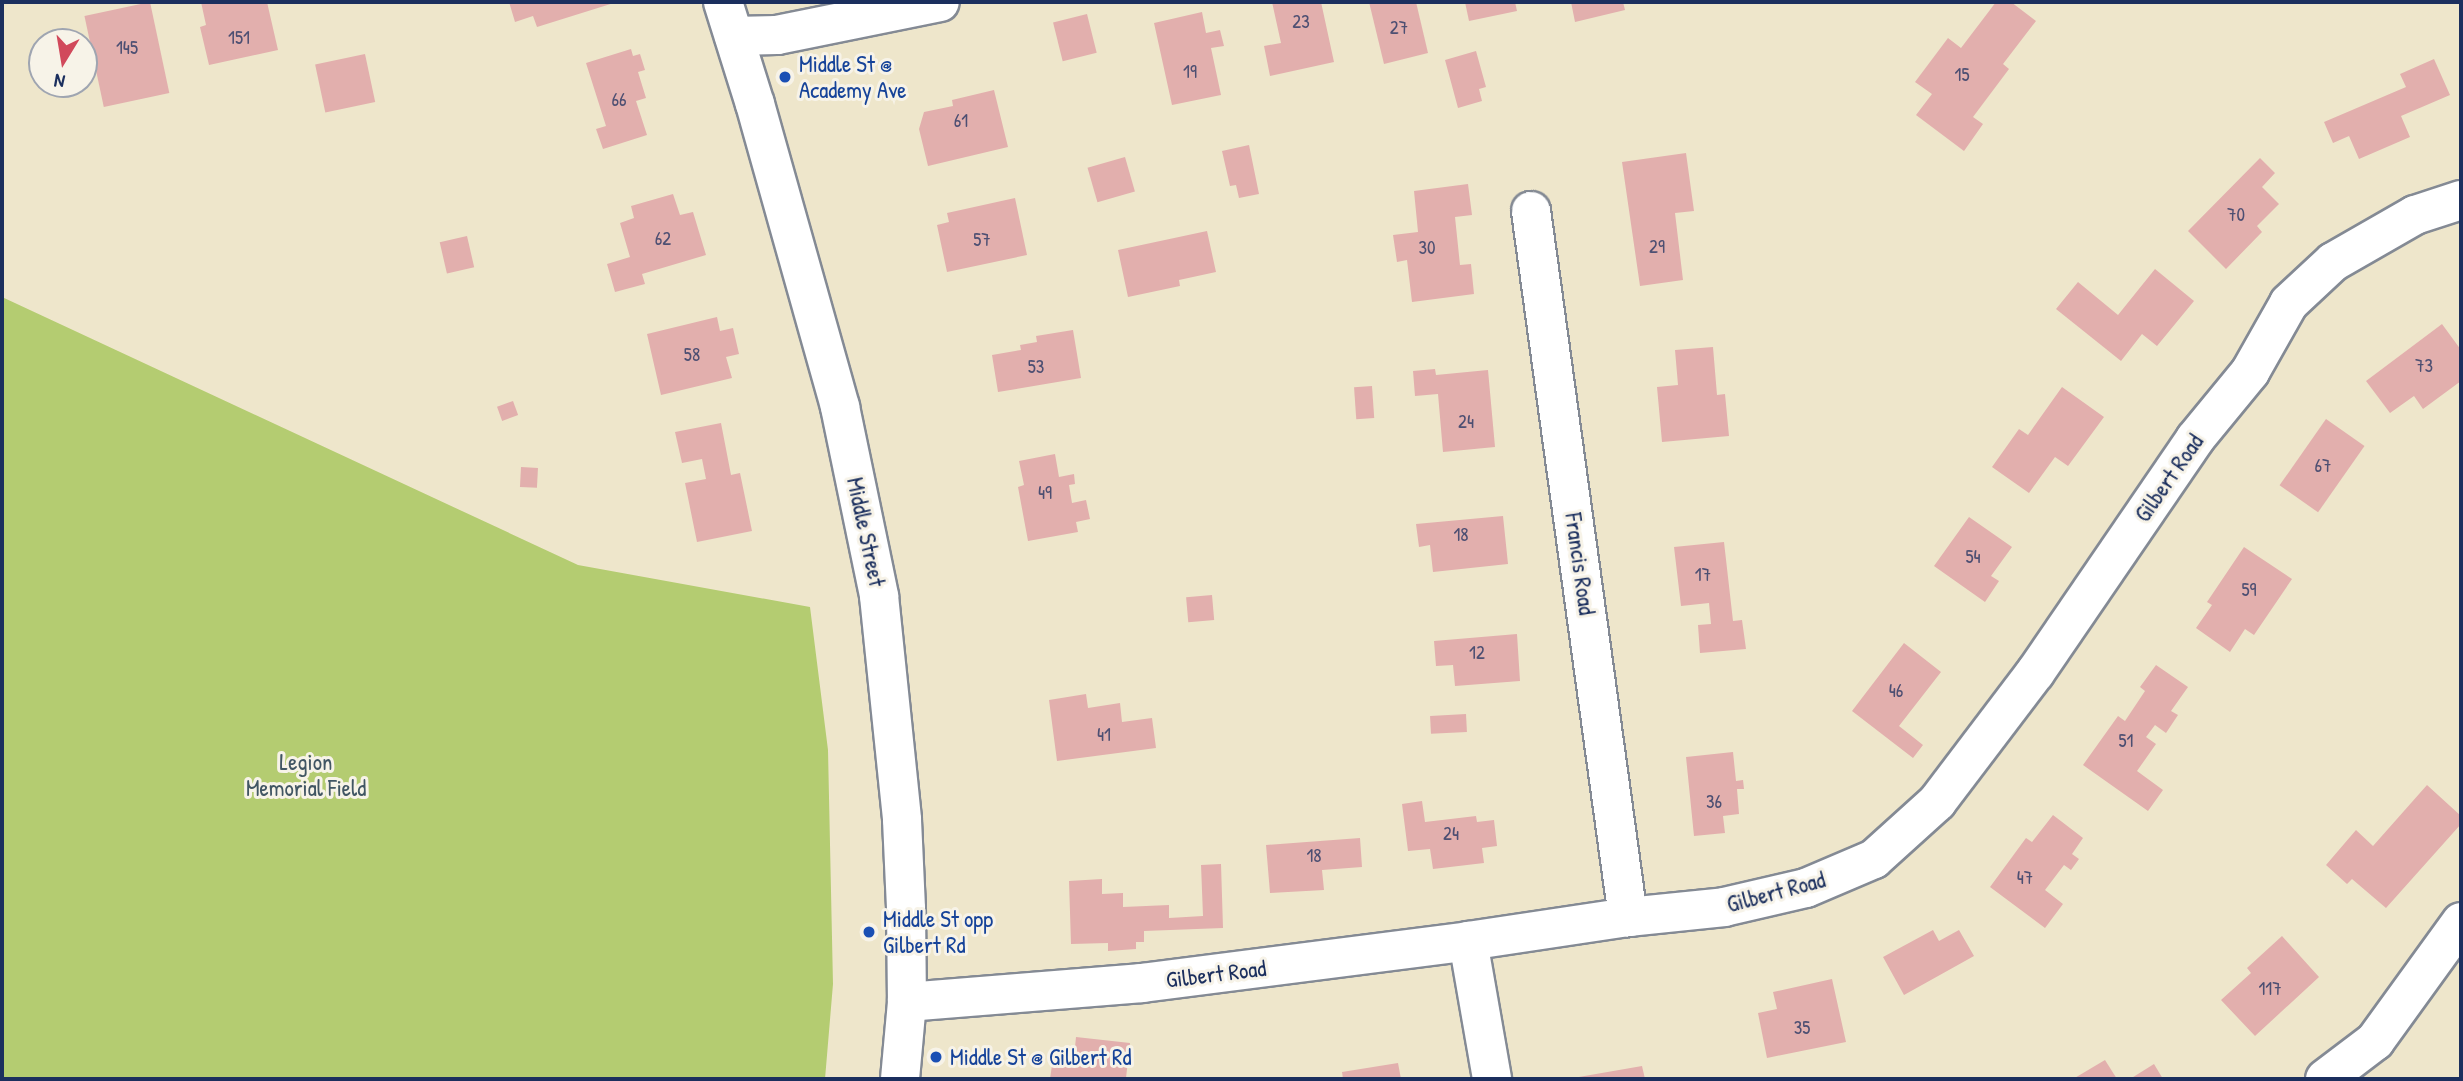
<!DOCTYPE html>
<style>
body{margin:0}
#map{position:relative;width:2463px;height:1081px;overflow:hidden;background:#eee6cb;font-family:"Patrick Hand",sans-serif}
div>[style]{position:absolute}
[style*='--x']{left:calc(var(--x)*1px);top:calc(var(--y)*1px);width:calc(var(--w)*1px);rotate:calc(var(--a)*1deg)}
.green>*{inset:0;background:#b4cc71}
.building>*{inset:0;background:#e2afad;transform-origin:0 0}
.roads{filter:drop-shadow(2px 0 #848a94) drop-shadow(-2px 0 #848a94) drop-shadow(0 2px #848a94) drop-shadow(0 -2px #848a94)}
.street>*{height:38px;margin:-19px;padding:0 19px;transform-origin:19px;border-radius:19px;background:#fff}
.secondary>*{height:38px;margin:-19px;padding:0 19px;transform-origin:19px;border-radius:19px;background:#fff}
.dots>*{width:19px;height:19px;translate:-50% -50%;box-sizing:border-box;border:4px solid #f7f3e8;border-radius:50%}
span{translate:-50% -50%;white-space:nowrap;text-align:center;line-height:1.15;-webkit-text-stroke:6px #f7f3e8;paint-order:stroke}
.number-label{font-size:19px;color:#4d4f72}
.number-label span{-webkit-text-stroke-width:0}
.transit-label{font-size:23px;color:#164399}
.left{translate:0 -50%;text-align:left}
.street-label{font-size:23px;color:#1b2f5e}
.park-label{font-size:23px;color:#415663}
.frame{position:absolute;inset:0;border:4px solid #1b2f5e;pointer-events:none}
.north{position:absolute;left:28px;top:28px;width:70px;height:70px;box-sizing:border-box;background:#f7f3e8;border:2px solid #9fa5b1;border-radius:50%;rotate:191deg;font-size:19px;font-weight:700;line-height:28px;text-align:center;color:#1b2f5e}
.north::after{content:'';display:block;margin:auto;width:24px;height:32px;background:#d1495b;clip-path:polygon(50% 0,100% 100%,50% 72%,0 100%)}
</style>
<div id="map">
<div class="green">
<div style="clip-path:polygon(2px 297px,578px 565px,810px 607px,828px 750px,833px 984px,825px 1079px,2px 1079px)"></div>
</div>
<div class="building">
<div style="left:150px;top:2px;width:93px;height:67px;rotate:78deg"></div>
<div style="clip-path:polygon(201px 2px,267px 2px,278px 50px,209px 65px,200px 27px,206px 25px)"></div>
<div style="clip-path:polygon(509px 2px,617px 2px,537px 27px,533px 16px,515px 22px)"></div>
<div style="clip-path:polygon(1272px 2px,1321px 2px,1334px 62px,1270px 76px,1264px 46px,1281px 43px)"></div>
<div style="clip-path:polygon(1369px 2px,1416px 2px,1428px 53px,1384px 64px)"></div>
<div style="clip-path:polygon(1465px 2px,1515px 2px,1517px 11px,1469px 21px)"></div>
<div style="clip-path:polygon(1571px 2px,1623px 2px,1625px 10px,1575px 22px)"></div>
<div style="clip-path:polygon(1996px 2px,2011px 2px,2036px 21px,2003px 64px,2009px 69px,1973px 117px,1983px 124px,1964px 151px,1916px 115px,1932px 94px,1915px 82px,1948px 38px,1961px 48px)"></div>
<div style="clip-path:polygon(1202px 12px,1206px 33px,1220px 30px,1224px 46px,1211px 48px,1221px 95px,1172px 105px,1154px 23px)"></div>
<div style="left:1087px;top:14px;width:40px;height:35px;rotate:76deg"></div>
<div style="clip-path:polygon(631px 49px,633px 56px,640px 54px,645px 70px,638px 72px,646px 98px,636px 101px,647px 135px,603px 149px,596px 129px,606px 126px,586px 63px)"></div>
<div style="clip-path:polygon(1476px 51px,1486px 87px,1479px 89px,1482px 101px,1458px 108px,1445px 60px)"></div>
<div style="left:365px;top:54px;width:49px;height:51px;rotate:78deg"></div>
<div style="clip-path:polygon(2434px 59px,2450px 95px,2401px 116px,2410px 137px,2359px 159px,2349px 136px,2333px 143px,2324px 122px,2406px 87px,2400px 74px)"></div>
<div style="clip-path:polygon(994px 90px,1008px 147px,928px 166px,919px 129px,924px 112px,953px 106px,952px 100px)"></div>
<div style="clip-path:polygon(1249px 145px,1259px 194px,1239px 198px,1236px 185px,1230px 186px,1222px 151px)"></div>
<div style="clip-path:polygon(1686px 153px,1694px 211px,1675px 213px,1683px 280px,1640px 286px,1622px 162px)"></div>
<div style="left:1125px;top:157px;width:36px;height:39px;rotate:74deg"></div>
<div style="clip-path:polygon(2260px 158px,2275px 173px,2262px 187px,2279px 204px,2257px 226px,2262px 232px,2226px 269px,2188px 231px)"></div>
<div style="clip-path:polygon(1468px 184px,1472px 215px,1455px 217px,1460px 265px,1471px 264px,1474px 294px,1412px 302px,1407px 260px,1397px 262px,1393px 235px,1418px 232px,1414px 191px)"></div>
<div style="clip-path:polygon(673px 194px,680px 215px,693px 212px,706px 255px,642px 274px,645px 284px,615px 292px,607px 264px,630px 257px,620px 223px,634px 218px,631px 206px)"></div>
<div style="clip-path:polygon(1015px 198px,1027px 255px,947px 272px,937px 225px,949px 222px,947px 213px)"></div>
<div style="clip-path:polygon(1207px 231px,1216px 272px,1179px 280px,1180px 286px,1128px 297px,1118px 250px)"></div>
<div style="left:467px;top:236px;width:32px;height:28px;rotate:77deg"></div>
<div style="clip-path:polygon(2155px 269px,2194px 301px,2157px 346px,2142px 334px,2121px 361px,2056px 309px,2078px 282px,2118px 315px)"></div>
<div style="clip-path:polygon(717px 317px,720px 331px,733px 328px,739px 354px,726px 357px,732px 378px,661px 395px,647px 334px)"></div>
<div style="clip-path:polygon(2442px 324px,2461px 350px,2461px 381px,2423px 409px,2414px 396px,2390px 413px,2366px 381px)"></div>
<div style="clip-path:polygon(1073px 330px,1081px 378px,998px 392px,992px 355px,1021px 350px,1020px 345px,1037px 342px,1036px 336px)"></div>
<div style="clip-path:polygon(1713px 347px,1717px 395px,1725px 394px,1729px 436px,1662px 442px,1657px 387px,1678px 385px,1675px 350px)"></div>
<div style="clip-path:polygon(1435px 369px,1436px 375px,1488px 370px,1495px 447px,1443px 452px,1438px 394px,1415px 396px,1413px 371px)"></div>
<div style="left:1372px;top:386px;width:32px;height:18px;rotate:86deg"></div>
<div style="clip-path:polygon(2062px 387px,2104px 417px,2068px 466px,2055px 457px,2029px 493px,1992px 467px,2019px 429px,2028px 435px)"></div>
<div style="left:513px;top:401px;width:15px;height:17px;rotate:70deg"></div>
<div style="left:2326px;top:419px;width:47px;height:81px;rotate:35deg"></div>
<div style="clip-path:polygon(721px 423px,731px 475px,740px 473px,752px 531px,697px 542px,685px 483px,706px 479px,702px 459px,682px 463px,675px 432px)"></div>
<div style="clip-path:polygon(1055px 454px,1059px 477px,1074px 474px,1075px 484px,1069px 485px,1072px 503px,1086px 500px,1090px 519px,1076px 522px,1078px 532px,1028px 541px,1018px 487px,1024px 485px,1019px 461px)"></div>
<div style="left:521px;top:467px;width:17px;height:20px;rotate:3deg"></div>
<div style="clip-path:polygon(1503px 516px,1508px 564px,1433px 572px,1430px 545px,1419px 547px,1416px 524px)"></div>
<div style="clip-path:polygon(1969px 517px,2012px 547px,1991px 576px,1999px 581px,1985px 602px,1934px 566px)"></div>
<div style="clip-path:polygon(1724px 542px,1733px 621px,1742px 620px,1746px 649px,1700px 653px,1698px 625px,1711px 624px,1709px 603px,1681px 606px,1674px 547px)"></div>
<div style="clip-path:polygon(2244px 547px,2292px 579px,2254px 635px,2245px 629px,2230px 652px,2196px 628px,2212px 605px,2207px 602px)"></div>
<div style="left:1212px;top:595px;width:25px;height:26px;rotate:85deg"></div>
<div style="clip-path:polygon(1517px 634px,1520px 681px,1455px 686px,1453px 665px,1436px 666px,1434px 641px)"></div>
<div style="clip-path:polygon(1904px 643px,1941px 672px,1899px 726px,1923px 745px,1913px 758px,1852px 711px)"></div>
<div style="clip-path:polygon(2156px 665px,2188px 687px,2171px 711px,2178px 715px,2166px 733px,2155px 725px,2146px 737px,2156px 744px,2137px 771px,2163px 790px,2148px 811px,2083px 765px,2118px 716px,2125px 721px,2145px 691px,2140px 687px)"></div>
<div style="clip-path:polygon(1086px 694px,1088px 708px,1120px 703px,1122px 722px,1152px 718px,1156px 748px,1057px 761px,1049px 700px)"></div>
<div style="left:1466px;top:714px;width:18px;height:36px;rotate:87deg"></div>
<div style="clip-path:polygon(1733px 752px,1736px 781px,1743px 780px,1744px 789px,1737px 789px,1739px 814px,1723px 816px,1725px 833px,1694px 836px,1686px 757px)"></div>
<div style="clip-path:polygon(2427px 785px,2461px 816px,2461px 824px,2386px 908px,2352px 879px,2347px 884px,2326px 865px,2356px 830px,2373px 846px)"></div>
<div style="clip-path:polygon(1422px 801px,1425px 822px,1476px 816px,1477px 822px,1494px 820px,1497px 846px,1482px 848px,1484px 863px,1433px 869px,1430px 849px,1408px 851px,1402px 804px)"></div>
<div style="clip-path:polygon(2053px 815px,2083px 838px,2072px 854px,2079px 859px,2071px 870px,2064px 865px,2045px 890px,2063px 904px,2045px 928px,1990px 887px,2026px 838px,2032px 842px)"></div>
<div style="clip-path:polygon(1360px 838px,1362px 867px,1322px 870px,1324px 890px,1270px 893px,1266px 845px)"></div>
<div style="clip-path:polygon(1221px 864px,1223px 928px,1144px 931px,1144px 942px,1136px 942px,1136px 949px,1108px 951px,1108px 943px,1071px 944px,1069px 881px,1102px 879px,1102px 894px,1123px 893px,1123px 907px,1169px 905px,1169px 918px,1203px 916px,1201px 865px)"></div>
<div style="clip-path:polygon(1933px 930px,1939px 941px,1959px 930px,1974px 956px,1904px 995px,1883px 957px)"></div>
<div style="clip-path:polygon(2282px 936px,2319px 977px,2255px 1036px,2221px 1000px,2251px 973px,2247px 968px)"></div>
<div style="clip-path:polygon(1832px 979px,1846px 1042px,1767px 1058px,1758px 1013px,1777px 1009px,1773px 992px)"></div>
<div style="clip-path:polygon(1076px 1037px,1130px 1043px,1126px 1078px,1050px 1079px,1052px 1065px,1073px 1067px)"></div>
<div style="clip-path:polygon(2105px 1060px,2117px 1079px,2073px 1079px)"></div>
<div style="clip-path:polygon(1398px 1063px,1401px 1079px,1343px 1079px,1342px 1072px)"></div>
<div style="clip-path:polygon(2154px 1064px,2163px 1079px,2130px 1079px)"></div>
<div style="clip-path:polygon(1642px 1066px,1645px 1079px,1573px 1079px,1573px 1078px)"></div>
</div>
<div class="roads">
<div class="street">
<div style="--x:1531;--y:211;--w:713;--a:82.18"></div>
<div style="--x:1468;--y:941;--w:140;--a:80.1"></div>
<div style="--x:907;--y:1002;--w:236;--a:-4.6"></div>
<div style="--x:1142;--y:983;--w:329;--a:-7.3"></div>
<div style="--x:1468;--y:941;--w:162;--a:-8.5"></div>
<div style="--x:1628;--y:917;--w:97;--a:-5.9"></div>
<div style="--x:1724;--y:907;--w:84;--a:-13"></div>
<div style="--x:1806;--y:888;--w:74;--a:-23.1"></div>
<div style="--x:1874;--y:859;--w:85;--a:-42.1"></div>
<div style="--x:1937;--y:802;--w:162;--a:-52.8"></div>
<div style="--x:2035;--y:673;--w:283;--a:-55.6"></div>
<div style="--x:2195;--y:439;--w:87;--a:-50.6"></div>
<div style="--x:2250;--y:372;--w:79;--a:-60.5"></div>
<div style="--x:2289;--y:303;--w:60;--a:-43"></div>
<div style="--x:2333;--y:262;--w:95;--a:-29.8"></div>
<div style="--x:2415;--y:215;--w:48;--a:-18.1"></div>
<div style="--x:2325;--y:1079;--w:63;--a:-37.2"></div>
<div style="--x:2375;--y:1041;--w:147;--a:-54.1"></div>
</div>
<div class="secondary">
<div style="--x:723;--y:2;--w:107;--a:72.6"></div>
<div style="--x:755;--y:104;--w:315;--a:74.3"></div>
<div style="--x:840;--y:407;--w:193;--a:78.3"></div>
<div style="--x:879;--y:596;--w:225;--a:84.1"></div>
<div style="--x:902;--y:820;--w:89;--a:87.4"></div>
<div style="--x:906;--y:909;--w:93;--a:89.4"></div>
<div style="--x:907;--y:1002;--w:77;--a:95.2"></div>
<div style="--x:734;--y:36;--w:43;--a:-1.3"></div>
<div style="--x:777;--y:35;--w:166;--a:-11.4"></div>
</div>
</div>
<div class="dots">
<div style="left:785px;top:77px;background:#1a4fb4"></div>
<div style="left:869px;top:932px;background:#1a4fb4"></div>
<div style="left:936px;top:1057px;background:#1a4fb4"></div>
</div>
<div class="number-label">
<span style="left:1301px;top:22px">23</span>
<span style="left:1399px;top:28px">27</span>
<span style="left:239px;top:38px">151</span>
<span style="left:127px;top:48px">145</span>
<span style="left:1190px;top:72px">19</span>
<span style="left:1962px;top:75px">15</span>
<span style="left:619px;top:100px">66</span>
<span style="left:961px;top:121px">61</span>
<span style="left:2236px;top:215px">70</span>
<span style="left:663px;top:239px">62</span>
<span style="left:982px;top:240px">57</span>
<span style="left:1657px;top:247px">29</span>
<span style="left:1427px;top:248px">30</span>
<span style="left:692px;top:355px">58</span>
<span style="left:2424px;top:366px">73</span>
<span style="left:1036px;top:367px">53</span>
<span style="left:1466px;top:422px">24</span>
<span style="left:2323px;top:466px">67</span>
<span style="left:1045px;top:493px">49</span>
<span style="left:1461px;top:535px">18</span>
<span style="left:1973px;top:557px">54</span>
<span style="left:1703px;top:575px">17</span>
<span style="left:2249px;top:590px">59</span>
<span style="left:1477px;top:653px">12</span>
<span style="left:1896px;top:691px">46</span>
<span style="left:1104px;top:735px">41</span>
<span style="left:2126px;top:741px">51</span>
<span style="left:1714px;top:802px">36</span>
<span style="left:1451px;top:834px">24</span>
<span style="left:1314px;top:856px">18</span>
<span style="left:2025px;top:878px">47</span>
<span style="left:2270px;top:989px">117</span>
<span style="left:1802px;top:1028px">35</span>
</div>
<div class="transit-label">
<span class="left" style="left:799px;top:77px">Middle St @<br>Academy Ave</span>
<span class="left" style="left:883px;top:932px">Middle St opp<br>Gilbert Rd</span>
<span class="left" style="left:950px;top:1057px">Middle St @ Gilbert Rd</span>
</div>
<div class="street-label">
<span style="left:2169px;top:478px;rotate:-55deg">Gilbert Road</span>
<span style="left:866px;top:532px;rotate:78deg">Middle Street</span>
<span style="left:1580px;top:564px;rotate:82deg">Francis Road</span>
<span style="left:1776px;top:892px;rotate:-15deg">Gilbert Road</span>
<span style="left:1216px;top:974px;rotate:-7deg">Gilbert Road</span>
</div>
<div class="park-label">
<span style="left:306px;top:775px">Legion<br>Memorial Field</span>
</div>
<div class="frame"></div>
<div class="north">N</div>
</div>
